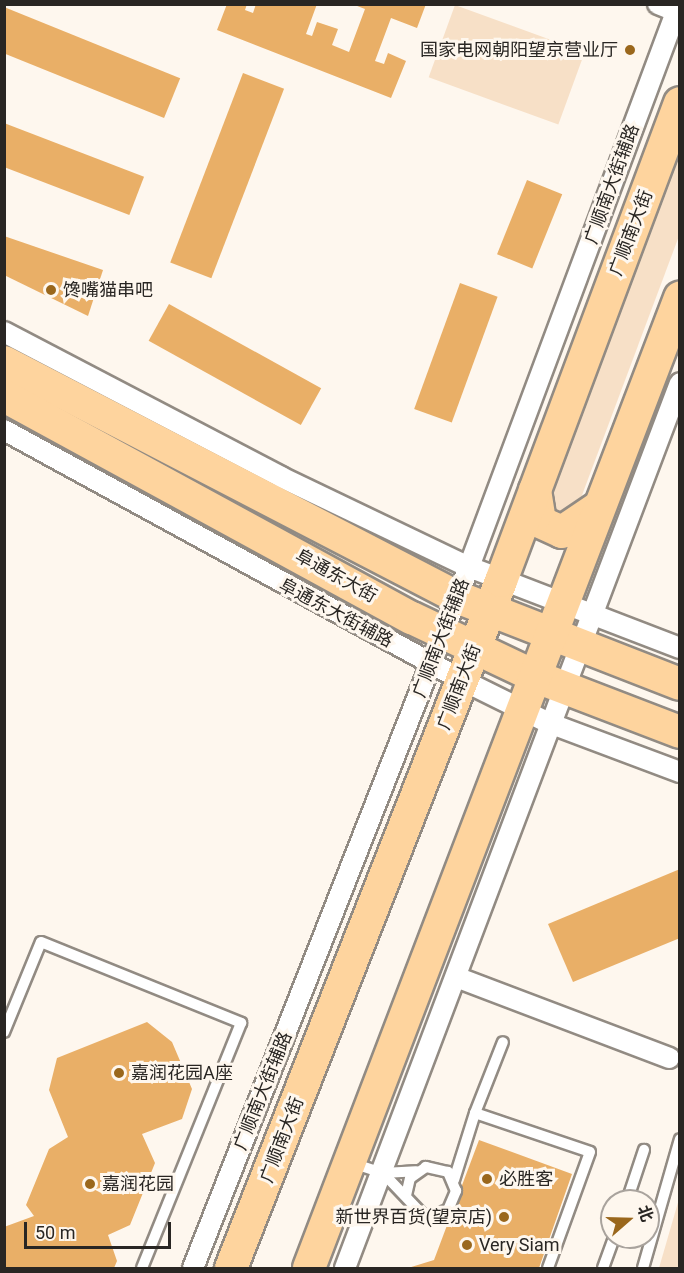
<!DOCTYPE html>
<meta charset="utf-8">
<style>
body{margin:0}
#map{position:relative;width:684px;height:1273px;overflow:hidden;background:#fef7ee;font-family:Roboto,"Noto Sans SC",sans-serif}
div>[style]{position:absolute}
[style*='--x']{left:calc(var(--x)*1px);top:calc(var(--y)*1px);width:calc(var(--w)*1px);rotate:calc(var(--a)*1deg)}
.green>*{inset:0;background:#f7e0c7;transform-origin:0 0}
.building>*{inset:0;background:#e9af67;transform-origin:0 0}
.roads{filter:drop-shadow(2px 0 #928b83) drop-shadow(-2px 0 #928b83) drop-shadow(0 2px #928b83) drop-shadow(0 -2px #928b83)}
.lane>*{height:10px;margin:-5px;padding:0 5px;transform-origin:5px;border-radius:5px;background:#fff}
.street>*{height:20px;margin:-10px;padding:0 10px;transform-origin:10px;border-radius:10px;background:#fff}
.primary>*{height:32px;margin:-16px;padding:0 16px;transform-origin:16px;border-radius:16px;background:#fed49e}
.dots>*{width:16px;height:16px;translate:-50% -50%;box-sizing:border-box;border:3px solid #fef7ee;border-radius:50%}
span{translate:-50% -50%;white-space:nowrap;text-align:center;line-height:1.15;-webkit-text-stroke:6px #fef7ee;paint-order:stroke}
.poi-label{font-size:18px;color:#292623}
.right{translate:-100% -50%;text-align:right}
.left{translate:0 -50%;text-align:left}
.street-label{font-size:18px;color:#292623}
.frame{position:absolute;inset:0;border:6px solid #292623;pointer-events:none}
.north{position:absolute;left:600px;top:1189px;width:60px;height:60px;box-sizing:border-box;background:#fef7ee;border:2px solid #a9a39d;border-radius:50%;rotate:70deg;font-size:16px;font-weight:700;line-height:24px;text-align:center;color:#292623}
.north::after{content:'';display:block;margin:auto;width:21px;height:27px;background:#9a671c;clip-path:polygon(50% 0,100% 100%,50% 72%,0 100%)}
.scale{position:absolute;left:24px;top:1222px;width:147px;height:27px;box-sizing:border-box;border:3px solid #292623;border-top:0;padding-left:8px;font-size:18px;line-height:21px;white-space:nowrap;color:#292623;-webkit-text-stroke:4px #fef7ee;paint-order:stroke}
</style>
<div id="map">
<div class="green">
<div style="left:455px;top:5px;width:138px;height:77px;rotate:20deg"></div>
<div style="clip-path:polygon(679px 151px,679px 236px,575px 514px,562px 521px,545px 507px)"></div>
<div style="clip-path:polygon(679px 1199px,679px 1268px,659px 1268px)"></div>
</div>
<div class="building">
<div style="clip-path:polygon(227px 4px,247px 4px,245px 10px,253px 13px,256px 4px,317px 4px,306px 34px,312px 36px,317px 22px,338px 29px,332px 45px,349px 52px,365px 9px,352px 4px,426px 4px,417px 28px,391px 18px,375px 61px,384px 64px,388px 53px,406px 61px,391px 98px,217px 30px)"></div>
<div style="left:4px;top:7px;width:190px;height:43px;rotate:22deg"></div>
<div style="left:243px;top:73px;width:44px;height:203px;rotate:21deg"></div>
<div style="left:4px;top:123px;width:150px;height:41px;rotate:21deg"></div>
<div style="left:527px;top:180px;width:38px;height:80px;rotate:22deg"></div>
<div style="clip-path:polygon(4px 236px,103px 270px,88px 316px,4px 275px)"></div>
<div style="left:460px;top:283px;width:40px;height:134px;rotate:20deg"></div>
<div style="left:169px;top:304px;width:174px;height:42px;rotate:29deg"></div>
<div style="clip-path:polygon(680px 869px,680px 938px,573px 982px,548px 924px)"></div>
<div style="clip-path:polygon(147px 1022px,172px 1042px,192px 1089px,182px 1119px,142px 1134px,155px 1163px,130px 1225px,108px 1235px,117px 1261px,114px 1268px,4px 1268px,4px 1227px,34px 1216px,26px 1205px,49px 1149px,68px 1137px,49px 1090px,57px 1058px)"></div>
<div style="clip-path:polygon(479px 1140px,572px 1174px,539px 1268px,408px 1268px,434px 1260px)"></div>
</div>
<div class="roads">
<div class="lane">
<div style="--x:4;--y:1032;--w:97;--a:-67.7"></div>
<div style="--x:41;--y:942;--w:216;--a:22"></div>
<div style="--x:241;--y:1023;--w:264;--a:112"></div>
<div style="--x:475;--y:1113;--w:76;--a:-68.5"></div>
<div style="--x:352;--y:1163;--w:33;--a:18"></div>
<div style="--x:383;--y:1173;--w:58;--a:46.4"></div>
<div style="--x:423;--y:1215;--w:9;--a:6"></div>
<div style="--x:432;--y:1216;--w:17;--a:-21"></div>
<div style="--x:448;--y:1210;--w:21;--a:-67"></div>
<div style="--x:456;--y:1191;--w:21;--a:-113"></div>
<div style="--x:448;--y:1172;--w:23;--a:-167"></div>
<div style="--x:426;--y:1167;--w:19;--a:145"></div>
<div style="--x:410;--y:1178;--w:17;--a:103"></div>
<div style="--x:383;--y:1173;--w:33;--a:-3"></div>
<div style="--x:454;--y:1180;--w:70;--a:-72.6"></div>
<div style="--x:475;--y:1113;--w:121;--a:18.7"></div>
<div style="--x:590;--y:1152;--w:123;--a:109.9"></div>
<div style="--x:627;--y:1201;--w:54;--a:-71.6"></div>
<div style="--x:603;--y:1268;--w:33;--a:-70"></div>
<div style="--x:643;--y:1268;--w:134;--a:-74"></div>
</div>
<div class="street">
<div style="--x:658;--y:4;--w:24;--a:22"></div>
<div style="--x:4;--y:332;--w:313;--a:27.6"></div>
<div style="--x:281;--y:477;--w:208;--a:25.6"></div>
<div style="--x:469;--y:567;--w:226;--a:21"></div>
<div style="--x:4;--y:430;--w:522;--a:28.63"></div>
<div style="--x:462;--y:680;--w:97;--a:26.3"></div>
<div style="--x:549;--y:723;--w:140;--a:20.5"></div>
<div style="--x:456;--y:977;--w:228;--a:20.8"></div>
<div style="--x:193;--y:1268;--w:753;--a:-68.51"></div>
<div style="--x:469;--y:567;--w:601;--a:-69.54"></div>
<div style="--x:345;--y:1268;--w:946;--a:-69.27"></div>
</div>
<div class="primary">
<div style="--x:4;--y:362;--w:510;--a:27.42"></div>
<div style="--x:457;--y:597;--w:239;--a:21.3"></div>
<div style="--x:4;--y:396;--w:464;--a:28.6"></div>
<div style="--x:412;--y:618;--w:135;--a:25.4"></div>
<div style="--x:534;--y:676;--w:156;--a:21"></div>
<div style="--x:535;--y:490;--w:32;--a:81"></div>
<div style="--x:540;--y:522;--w:24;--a:24"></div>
<div style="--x:562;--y:532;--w:41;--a:-34.1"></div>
<div style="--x:231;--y:1268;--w:738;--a:-68.54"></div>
<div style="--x:501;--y:581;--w:510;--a:-69.47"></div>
<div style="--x:309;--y:1268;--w:1039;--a:-69.07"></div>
</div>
</div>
<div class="dots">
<div style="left:630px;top:50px;background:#9a671c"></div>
<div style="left:51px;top:290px;background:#9a671c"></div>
<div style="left:119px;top:1073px;background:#9a671c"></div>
<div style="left:487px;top:1179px;background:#9a671c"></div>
<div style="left:90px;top:1184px;background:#9a671c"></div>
<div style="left:504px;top:1217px;background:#9a671c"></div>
<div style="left:467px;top:1245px;background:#9a671c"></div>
</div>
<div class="poi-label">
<span class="right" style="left:618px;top:50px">国家电网朝阳望京营业厅</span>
<span class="left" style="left:63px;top:290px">馋嘴猫串吧</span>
<span class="left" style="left:131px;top:1073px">嘉润花园A座</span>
<span class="left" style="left:499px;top:1179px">必胜客</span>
<span class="left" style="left:102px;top:1184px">嘉润花园</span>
<span class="right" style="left:492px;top:1217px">新世界百货(望京店)</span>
<span class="left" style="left:479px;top:1245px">Very Siam</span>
</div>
<div class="street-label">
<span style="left:612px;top:184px;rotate:-70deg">广顺南大街辅路</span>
<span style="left:631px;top:233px;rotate:-69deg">广顺南大街</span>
<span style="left:336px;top:576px;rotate:29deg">阜通东大街</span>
<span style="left:336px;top:613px;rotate:28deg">阜通东大街辅路</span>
<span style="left:441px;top:638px;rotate:-69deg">广顺南大街辅路</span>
<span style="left:459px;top:687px;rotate:-69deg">广顺南大街</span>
<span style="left:263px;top:1091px;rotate:-68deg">广顺南大街辅路</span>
<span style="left:282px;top:1140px;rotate:-69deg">广顺南大街</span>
</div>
<div class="frame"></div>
<div class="north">北</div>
<div class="scale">50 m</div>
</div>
